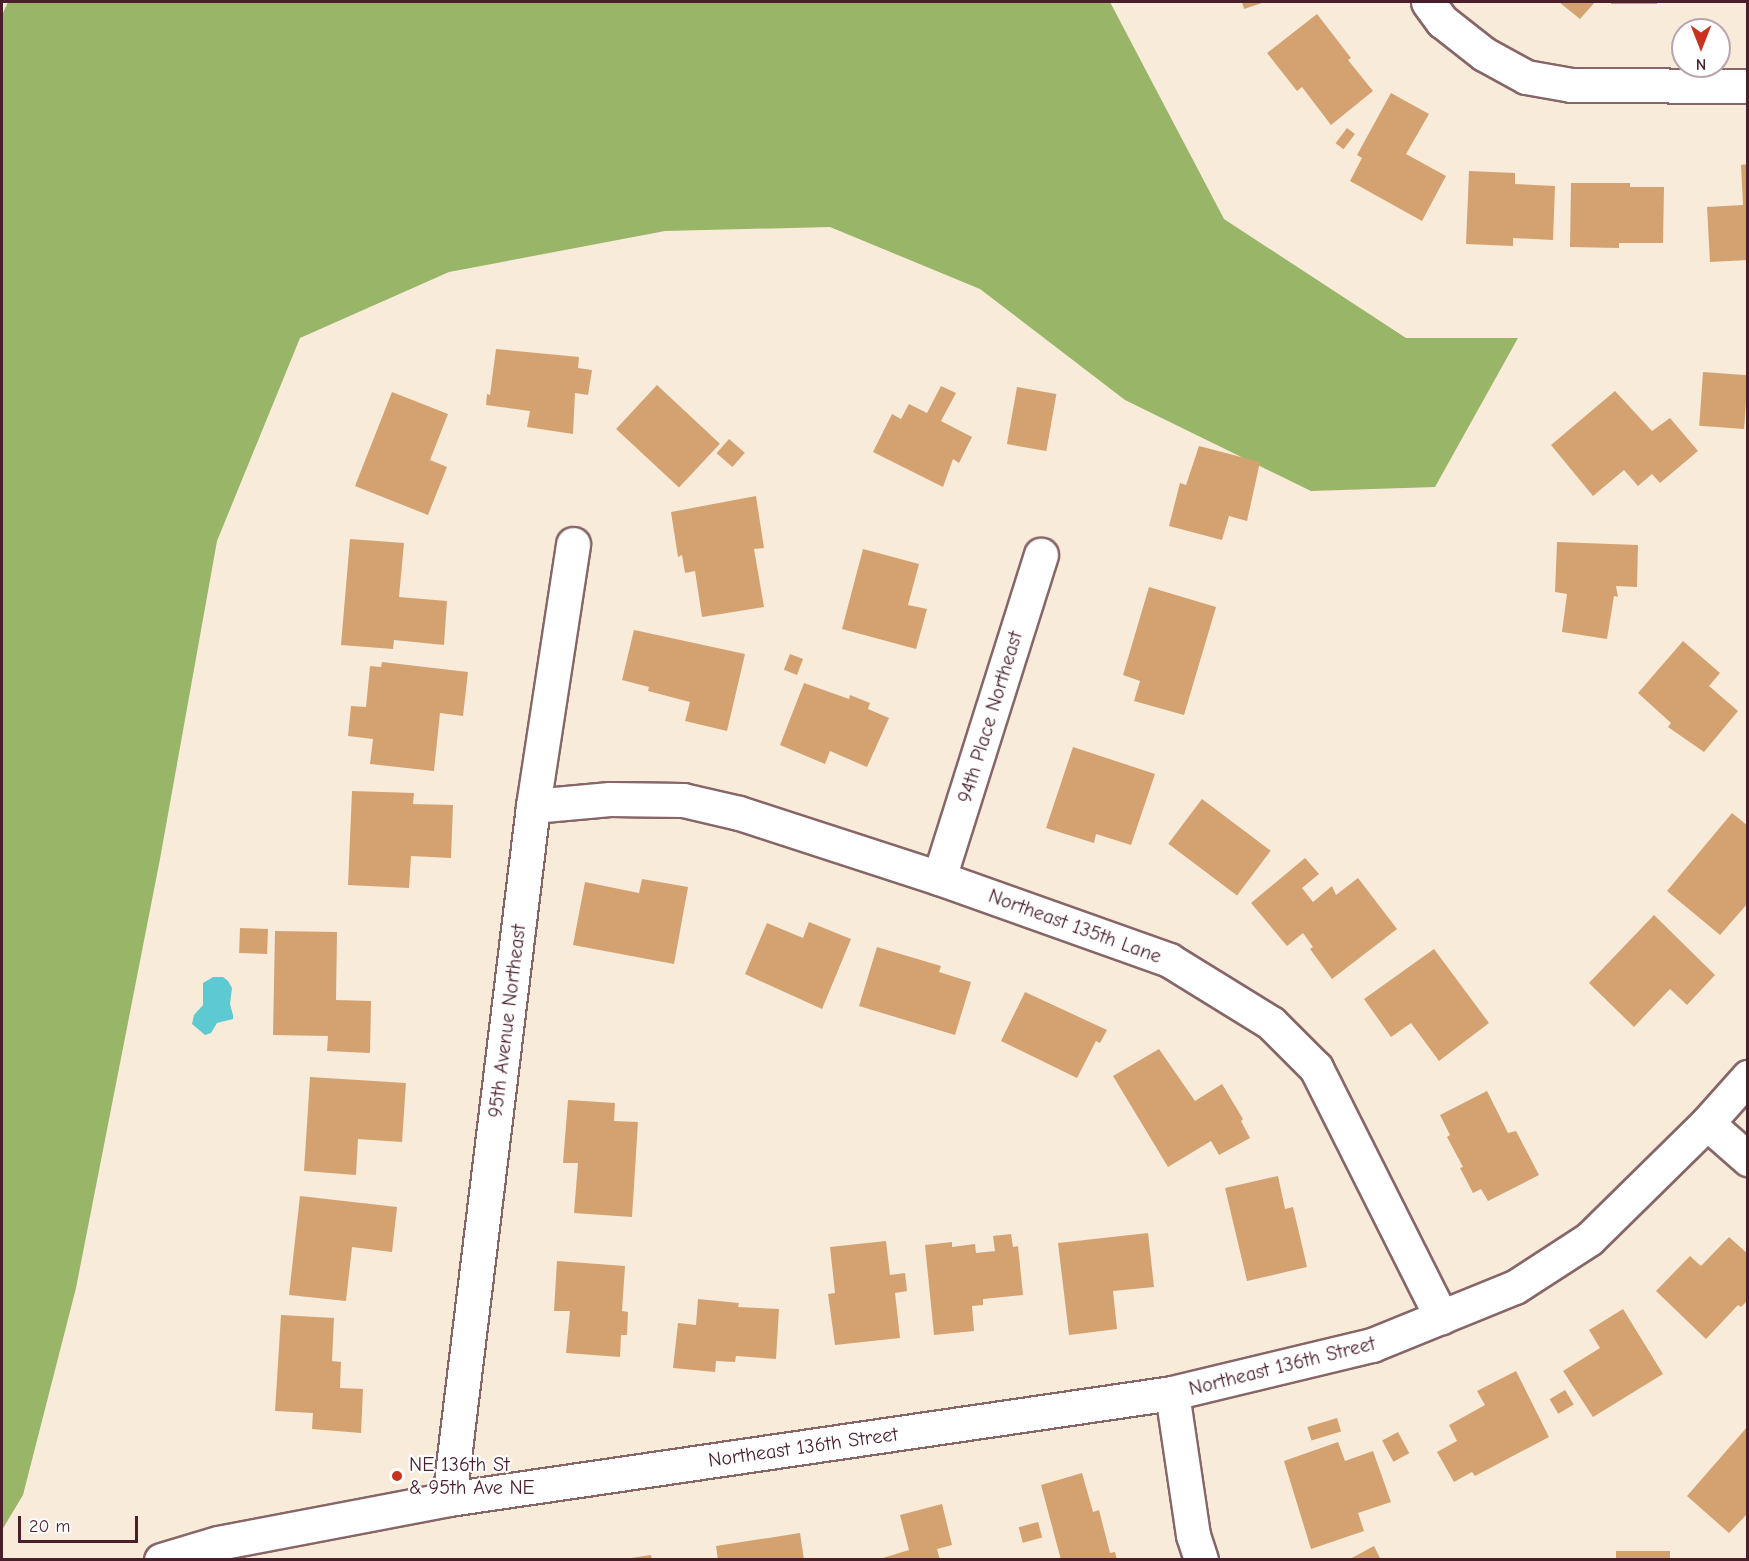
<!DOCTYPE html>
<style>
body{margin:0}
#map{position:relative;width:1749px;height:1561px;overflow:hidden;background:#f8ebda;font-family:"Comic Neue",sans-serif}
div>[style]{position:absolute}
[style*='--x']{left:calc(var(--x)*1px);top:calc(var(--y)*1px);width:calc(var(--w)*1px);rotate:calc(var(--a)*1deg)}
.forest>*{inset:0;background:#98b568}
.water>*{inset:0;background:#5dcad1}
.building>*{inset:0;background:#d4a271;transform-origin:0 0}
.roads{filter:drop-shadow(2px 0 #876668) drop-shadow(-2px 0 #876668) drop-shadow(0 2px #876668) drop-shadow(0 -2px #876668)}
.street>*{height:33px;margin:-16.5px;padding:0 16.5px;transform-origin:16.5px;border-radius:16.5px;background:#fff}
.secondary>*{height:33px;margin:-16.5px;padding:0 16.5px;transform-origin:16.5px;border-radius:16.5px;background:#fff}
.dots>*{width:16px;height:16px;translate:-50% -50%;box-sizing:border-box;border:3px solid #fff;border-radius:50%}
span{translate:-50% -50%;white-space:nowrap;text-align:center;line-height:1.15;-webkit-text-stroke:4.5px #fff;paint-order:stroke}
.street-label{font-size:20px;color:#4a1f2b}
.poi-label{font-size:20px;color:#4a1f2b}
.left{translate:0 -50%;text-align:left}
.frame{position:absolute;inset:0;border:3px solid #4a1f2b;pointer-events:none}
.north{position:absolute;left:1671px;top:18px;width:60px;height:60px;box-sizing:border-box;background:#fff;border:2px solid #b7a5aa;border-radius:50%;rotate:180deg;font-size:16px;font-weight:700;line-height:24px;text-align:center;color:#4a1f2b}
.north::after{content:'';display:block;margin:auto;width:21px;height:27px;background:#c8321e;clip-path:polygon(50% 0,100% 100%,50% 72%,0 100%)}
.scale{position:absolute;left:18px;top:1516px;width:120px;height:27px;box-sizing:border-box;border:3px solid #4a1f2b;border-top:0;padding-left:8px;font-size:18px;line-height:21px;white-space:nowrap;color:#4a1f2b;-webkit-text-stroke:4px #fff;paint-order:stroke}
</style>
<div id="map">
<div class="forest">
<div style="clip-path:polygon(8px 2px,1110px 2px,1224px 219px,1406px 338px,1518px 338px,1435px 487px,1311px 491px,1125px 400px,980px 289px,830px 227px,665px 231px,449px 272px,300px 338px,217px 541px,160px 859px,76px 1288px,23px 1495px,2px 1530px,2px 15px)"></div>
</div>
<div class="water">
<div style="clip-path:polygon(213px 977px,223px 977px,228px 981px,232px 988px,230px 1004px,233px 1015px,233px 1019px,217px 1023px,211px 1033px,205px 1035px,192px 1024px,194px 1015px,203px 1005px,203px 983px)"></div>
</div>
<div class="building">
<div style="clip-path:polygon(1242px 2px,1265px 2px,1244px 9px)"></div>
<div style="clip-path:polygon(1559px 2px,1595px 2px,1580px 19px)"></div>
<div style="left:1611px;top:2px;width:46px;height:2px"></div>
<div style="clip-path:polygon(1317px 14px,1351px 58px,1348px 60px,1373px 91px,1331px 125px,1302px 87px,1297px 91px,1267px 53px)"></div>
<div style="clip-path:polygon(1391px 93px,1429px 114px,1406px 154px,1446px 176px,1422px 221px,1350px 181px,1362px 158px,1357px 155px)"></div>
<div style="left:1347px;top:128px;width:10px;height:19px;rotate:37deg"></div>
<div style="clip-path:polygon(1748px 164px,1748px 260px,1710px 262px,1707px 207px,1743px 205px,1741px 165px)"></div>
<div style="clip-path:polygon(1469px 171px,1515px 173px,1515px 184px,1555px 186px,1553px 240px,1513px 238px,1513px 246px,1466px 244px)"></div>
<div style="clip-path:polygon(1571px 183px,1630px 183px,1630px 187px,1664px 187px,1663px 243px,1619px 243px,1619px 248px,1570px 247px)"></div>
<div style="clip-path:polygon(496px 349px,579px 357px,578px 368px,592px 370px,588px 395px,575px 393px,573px 434px,527px 427px,530px 411px,486px 405px,487px 394px,490px 395px)"></div>
<div style="left:1703px;top:372px;width:45px;height:54px;rotate:4deg"></div>
<div style="left:657px;top:385px;width:86px;height:60px;rotate:43deg"></div>
<div style="clip-path:polygon(941px 386px,956px 393px,941px 421px,972px 437px,959px 463px,953px 459px,943px 487px,873px 452px,892px 414px,901px 419px,909px 404px,927px 413px)"></div>
<div style="left:1017px;top:387px;width:40px;height:58px;rotate:10deg"></div>
<div style="clip-path:polygon(1615px 391px,1652px 431px,1670px 418px,1698px 451px,1660px 483px,1652px 474px,1638px 486px,1624px 470px,1593px 496px,1551px 445px)"></div>
<div style="clip-path:polygon(392px 392px,448px 414px,430px 460px,447px 467px,428px 515px,355px 486px)"></div>
<div style="left:729px;top:439px;width:21px;height:19px;rotate:41deg"></div>
<div style="clip-path:polygon(1199px 446px,1260px 462px,1247px 521px,1229px 516px,1222px 540px,1169px 526px,1180px 483px,1186px 485px)"></div>
<div style="clip-path:polygon(756px 496px,764px 548px,754px 549px,764px 607px,702px 617px,695px 571px,685px 573px,682px 555px,678px 557px,671px 512px)"></div>
<div style="clip-path:polygon(350px 539px,404px 543px,399px 597px,447px 601px,444px 645px,394px 640px,393px 649px,341px 645px)"></div>
<div style="clip-path:polygon(1557px 542px,1638px 545px,1637px 587px,1616px 586px,1618px 597px,1614px 596px,1607px 639px,1562px 632px,1567px 594px,1555px 592px)"></div>
<div style="clip-path:polygon(863px 549px,919px 564px,908px 605px,927px 609px,916px 649px,842px 629px)"></div>
<div style="clip-path:polygon(1149px 587px,1216px 607px,1184px 715px,1134px 701px,1140px 681px,1123px 675px)"></div>
<div style="clip-path:polygon(634px 630px,745px 654px,727px 731px,685px 721px,690px 702px,648px 691px,649px 687px,622px 680px)"></div>
<div style="clip-path:polygon(1683px 641px,1720px 673px,1709px 686px,1738px 711px,1704px 752px,1668px 727px,1671px 723px,1638px 693px)"></div>
<div style="left:790px;top:654px;width:14px;height:17px;rotate:21deg"></div>
<div style="clip-path:polygon(382px 662px,468px 672px,463px 716px,440px 713px,434px 771px,370px 764px,373px 739px,348px 736px,351px 706px,366px 707px,370px 666px,381px 667px)"></div>
<div style="clip-path:polygon(804px 683px,849px 699px,850px 695px,870px 703px,868px 709px,889px 718px,867px 767px,830px 751px,825px 764px,780px 745px)"></div>
<div style="clip-path:polygon(1073px 747px,1155px 774px,1131px 845px,1096px 834px,1094px 843px,1046px 828px)"></div>
<div style="clip-path:polygon(352px 791px,414px 793px,413px 804px,453px 805px,451px 858px,411px 856px,409px 888px,348px 885px)"></div>
<div style="left:1202px;top:799px;width:86px;height:56px;rotate:37deg"></div>
<div style="clip-path:polygon(1732px 813px,1748px 826px,1748px 903px,1720px 935px,1667px 891px)"></div>
<div style="clip-path:polygon(1305px 858px,1319px 874px,1302px 888px,1313px 902px,1332px 886px,1336px 895px,1358px 878px,1397px 929px,1332px 979px,1310px 949px,1313px 947px,1303px 933px,1287px 946px,1251px 903px)"></div>
<div style="clip-path:polygon(642px 879px,688px 887px,674px 964px,573px 945px,585px 882px,639px 893px)"></div>
<div style="clip-path:polygon(1654px 915px,1715px 975px,1687px 1005px,1670px 989px,1634px 1027px,1589px 983px)"></div>
<div style="clip-path:polygon(809px 922px,851px 939px,822px 1009px,745px 974px,767px 923px,803px 938px)"></div>
<div style="left:240px;top:928px;width:28px;height:25px;rotate:2deg"></div>
<div style="clip-path:polygon(275px 931px,337px 932px,336px 1000px,371px 1001px,370px 1053px,327px 1051px,328px 1036px,273px 1035px)"></div>
<div style="clip-path:polygon(877px 947px,941px 966px,939px 972px,971px 982px,955px 1035px,859px 1006px)"></div>
<div style="clip-path:polygon(1434px 949px,1489px 1023px,1439px 1061px,1411px 1023px,1391px 1037px,1364px 999px)"></div>
<div style="clip-path:polygon(1025px 992px,1107px 1030px,1100px 1043px,1096px 1041px,1077px 1078px,1001px 1041px)"></div>
<div style="clip-path:polygon(1159px 1049px,1195px 1101px,1222px 1084px,1243px 1119px,1241px 1121px,1250px 1138px,1219px 1155px,1211px 1141px,1168px 1167px,1113px 1076px)"></div>
<div style="clip-path:polygon(310px 1077px,406px 1083px,402px 1142px,358px 1139px,356px 1175px,304px 1171px)"></div>
<div style="clip-path:polygon(1487px 1091px,1508px 1133px,1516px 1131px,1539px 1175px,1488px 1201px,1481px 1189px,1473px 1193px,1460px 1168px,1463px 1167px,1447px 1137px,1450px 1135px,1440px 1115px)"></div>
<div style="clip-path:polygon(568px 1100px,615px 1103px,614px 1121px,638px 1122px,632px 1217px,574px 1213px,578px 1163px,563px 1163px)"></div>
<div style="clip-path:polygon(1278px 1176px,1285px 1209px,1293px 1207px,1307px 1267px,1247px 1281px,1225px 1188px)"></div>
<div style="clip-path:polygon(300px 1196px,397px 1207px,392px 1252px,352px 1247px,346px 1301px,289px 1295px)"></div>
<div style="clip-path:polygon(1148px 1233px,1154px 1287px,1113px 1291px,1117px 1329px,1069px 1335px,1058px 1243px)"></div>
<div style="clip-path:polygon(1011px 1234px,1013px 1247px,1018px 1246px,1023px 1295px,983px 1299px,983px 1305px,972px 1306px,974px 1331px,934px 1335px,925px 1245px,952px 1242px,952px 1247px,975px 1244px,976px 1253px,995px 1251px,993px 1236px)"></div>
<div style="clip-path:polygon(1729px 1237px,1748px 1254px,1748px 1300px,1741px 1307px,1738px 1305px,1706px 1339px,1656px 1291px,1690px 1256px,1701px 1266px)"></div>
<div style="clip-path:polygon(886px 1241px,890px 1275px,905px 1273px,907px 1291px,895px 1293px,900px 1338px,835px 1345px,828px 1294px,835px 1293px,830px 1247px)"></div>
<div style="clip-path:polygon(557px 1261px,625px 1266px,622px 1311px,628px 1312px,627px 1335px,621px 1335px,620px 1357px,566px 1353px,570px 1311px,554px 1311px)"></div>
<div style="clip-path:polygon(698px 1299px,739px 1303px,738px 1307px,779px 1309px,776px 1359px,736px 1356px,735px 1362px,716px 1361px,715px 1372px,673px 1368px,678px 1323px,696px 1325px)"></div>
<div style="clip-path:polygon(1623px 1309px,1663px 1374px,1593px 1417px,1563px 1371px,1600px 1348px,1589px 1330px)"></div>
<div style="clip-path:polygon(281px 1315px,334px 1318px,332px 1361px,341px 1362px,340px 1388px,363px 1389px,361px 1433px,312px 1429px,313px 1413px,275px 1411px)"></div>
<div style="clip-path:polygon(1516px 1371px,1549px 1437px,1475px 1476px,1472px 1472px,1454px 1482px,1437px 1452px,1457px 1441px,1449px 1425px,1485px 1405px,1477px 1391px)"></div>
<div style="left:1565px;top:1390px;width:17px;height:18px;rotate:59deg"></div>
<div style="left:1337px;top:1418px;width:14px;height:31px;rotate:73deg"></div>
<div style="clip-path:polygon(1748px 1426px,1748px 1513px,1729px 1533px,1687px 1496px)"></div>
<div style="left:1398px;top:1432px;width:24px;height:18px;rotate:62deg"></div>
<div style="clip-path:polygon(1338px 1442px,1345px 1461px,1373px 1451px,1391px 1502px,1358px 1513px,1364px 1531px,1311px 1549px,1284px 1461px)"></div>
<div style="clip-path:polygon(1082px 1473px,1093px 1512px,1099px 1510px,1110px 1553px,1115px 1552px,1117px 1560px,1061px 1560px,1041px 1485px)"></div>
<div style="clip-path:polygon(942px 1504px,952px 1545px,937px 1549px,940px 1560px,876px 1560px,909px 1550px,900px 1515px)"></div>
<div style="left:1038px;top:1522px;width:16px;height:20px;rotate:75deg"></div>
<div style="clip-path:polygon(800px 1533px,804px 1560px,718px 1560px,716px 1546px)"></div>
<div style="clip-path:polygon(1374px 1546px,1381px 1560px,1348px 1560px)"></div>
<div style="left:1670px;top:1551px;width:9px;height:54px;rotate:90deg"></div>
<div style="clip-path:polygon(651px 1555px,652px 1560px,631px 1560px,631px 1558px)"></div>
</div>
<div class="roads">
<div class="street">
<div style="--x:1428;--y:2;--w:24;--a:54"></div>
<div style="--x:1442;--y:21;--w:53;--a:38.2"></div>
<div style="--x:1484;--y:54;--w:48;--a:28.7"></div>
<div style="--x:1526;--y:77;--w:46;--a:10.1"></div>
<div style="--x:1571;--y:85;--w:177;--a:0.3"></div>
<div style="--x:533;--y:806;--w:77;--a:-5.2"></div>
<div style="--x:610;--y:799;--w:73;--a:0.8"></div>
<div style="--x:683;--y:800;--w:57;--a:13.1"></div>
<div style="--x:739;--y:813;--w:210;--a:18"></div>
<div style="--x:939;--y:878;--w:244;--a:19.6"></div>
<div style="--x:1169;--y:960;--w:120;--a:31.7"></div>
<div style="--x:1271;--y:1023;--w:64;--a:45"></div>
<div style="--x:1316;--y:1068;--w:279;--a:63.3"></div>
<div style="--x:939;--y:878;--w:339;--a:-72.5"></div>
<div style="--x:1707;--y:1123;--w:55;--a:41.3"></div>
<div style="--x:1172;--y:1393;--w:144;--a:81.6"></div>
<div style="--x:1193;--y:1535;--w:26;--a:72"></div>
<div style="--x:449;--y:1499;--w:698;--a:-83.09"></div>
<div style="--x:533;--y:806;--w:265;--a:-81.3"></div>
</div>
<div class="secondary">
<div style="--x:161;--y:1560;--w:59;--a:-16.6"></div>
<div style="--x:218;--y:1543;--w:235;--a:-10.8"></div>
<div style="--x:449;--y:1499;--w:731;--a:-8.34"></div>
<div style="--x:1172;--y:1393;--w:206;--a:-13.5"></div>
<div style="--x:1372;--y:1345;--w:154;--a:-22.1"></div>
<div style="--x:1515;--y:1287;--w:88;--a:-33"></div>
<div style="--x:1589;--y:1239;--w:165;--a:-44.5"></div>
<div style="--x:1707;--y:1123;--w:62;--a:-48.3"></div>
</div>
</div>
<div class="dots">
<div style="left:397px;top:1476px;background:#c8321e"></div>
</div>
<div class="street-label">
<span style="left:990px;top:717px;rotate:-73deg">94th Place Northeast</span>
<span style="left:1075px;top:926px;rotate:20deg">Northeast 135th Lane</span>
<span style="left:507px;top:1021px;rotate:-83deg">95th Avenue Northeast</span>
<span style="left:1282px;top:1366px;rotate:-14deg">Northeast 136th Street</span>
<span style="left:803px;top:1447px;rotate:-8deg">Northeast 136th Street</span>
</div>
<div class="poi-label">
<span class="left" style="left:409px;top:1476px">NE 136th St<br>&amp; 95th Ave NE</span>
</div>
<div class="frame"></div>
<div class="north">N</div>
<div class="scale">20 m</div>
</div>
